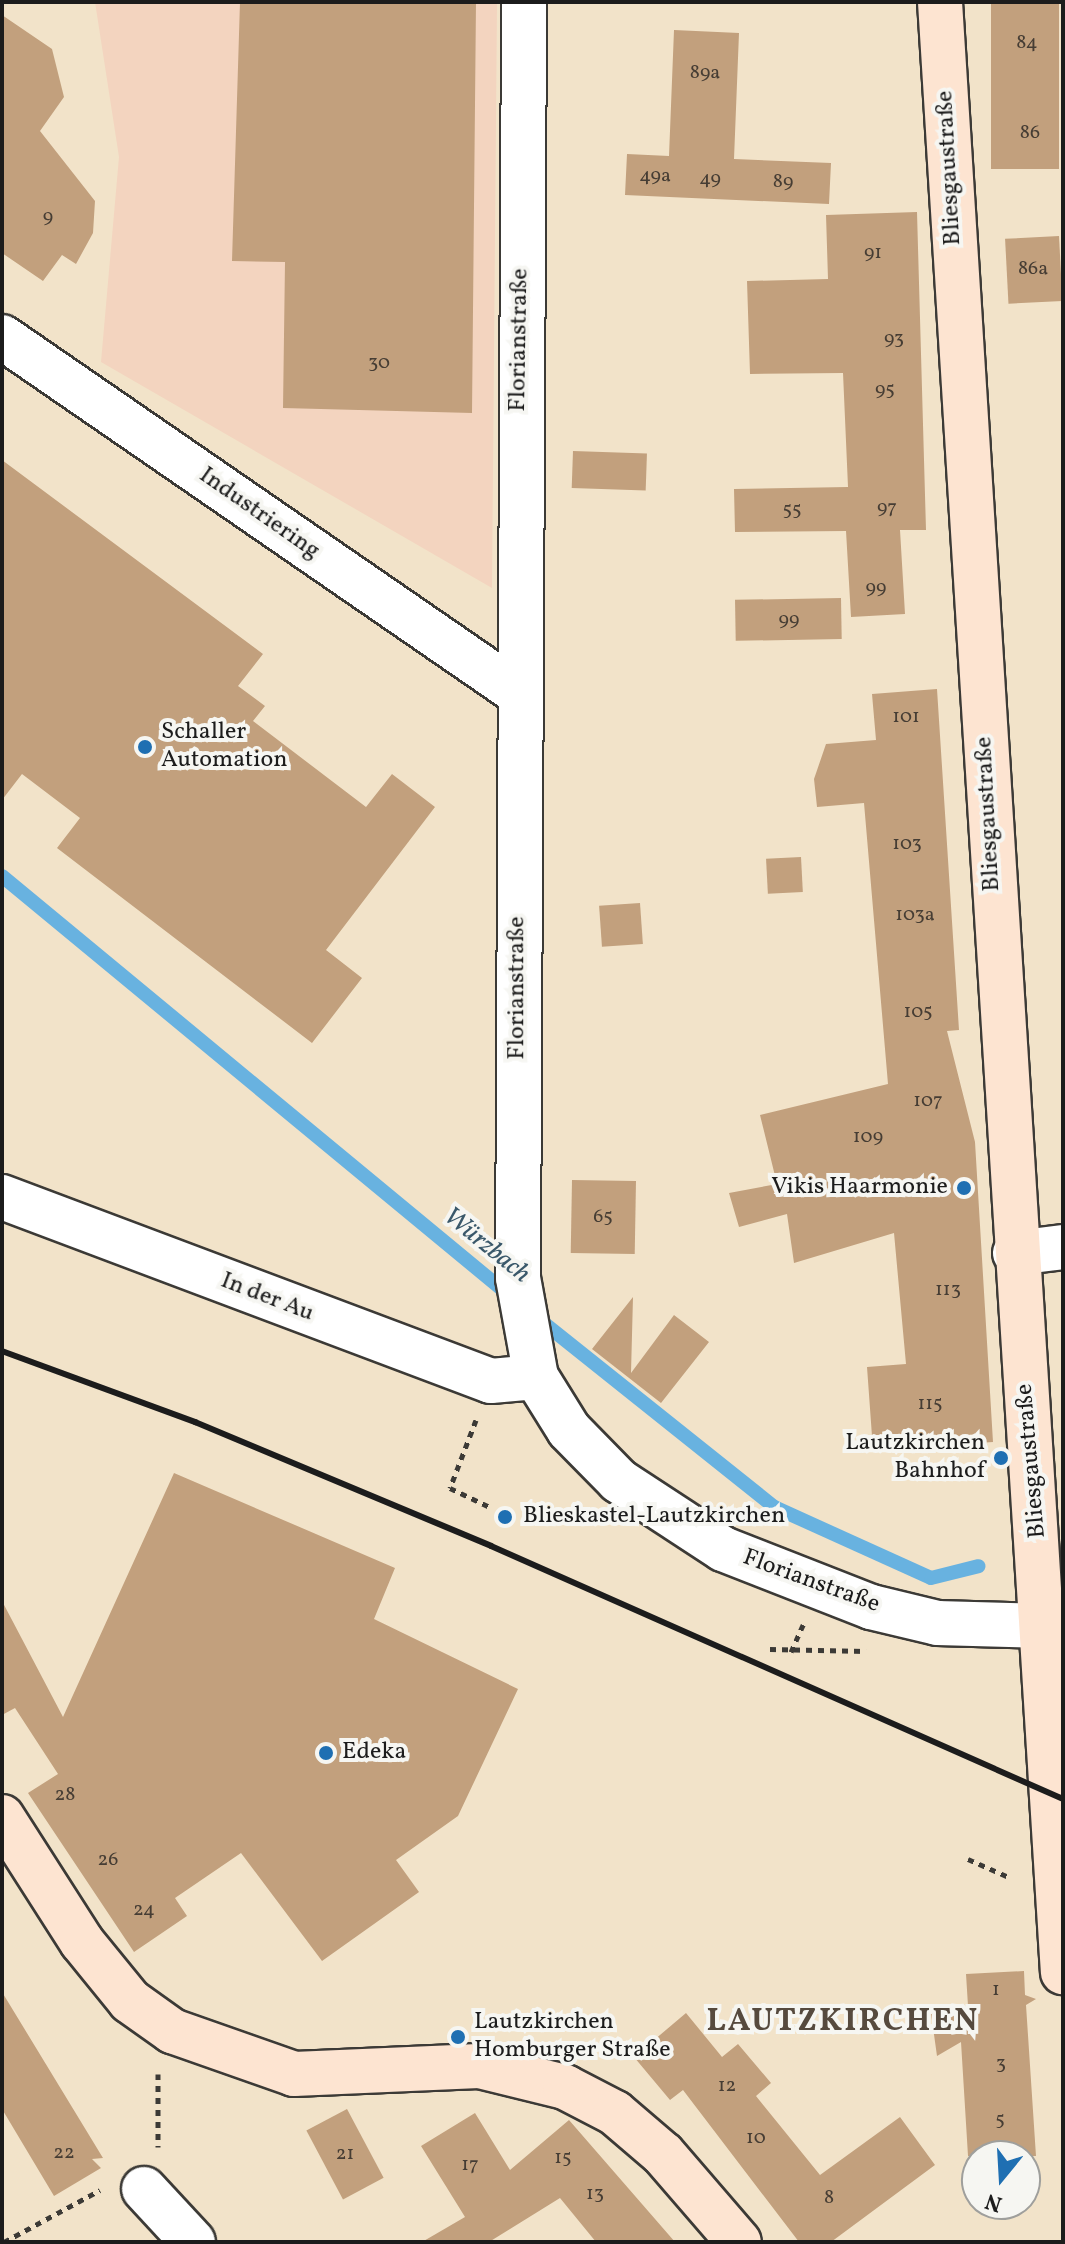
<!DOCTYPE html>
<meta charset="utf-8">
<style>
body{margin:0}
#map{position:relative;width:1065px;height:2244px;overflow:hidden;background:#f2e3c9;font-family:Vollkorn,serif}
div>[style]{position:absolute}
[style*='--x']{left:calc(var(--x)*1px);top:calc(var(--y)*1px);width:calc(var(--w)*1px);rotate:calc(var(--a)*1deg)}
.built>*{inset:0;background:#f3d4bf}
.stream>*{height:14px;margin:-7px;padding:0 7px;transform-origin:7px;border-radius:7px;background:#68b2e0}
.building>*{inset:0;background:#c2a07d;transform-origin:0 0}
.path>*{height:5px;margin-top:-2.5px;transform-origin:0;background:repeating-linear-gradient(90deg,#3c3a36 0 6px,transparent 0 12px)}
.roads{filter:drop-shadow(2px 0 #3c3a36) drop-shadow(-2px 0 #3c3a36) drop-shadow(0 2px #3c3a36) drop-shadow(0 -2px #3c3a36)}
.minor>*{height:44px;margin:-22px;padding:0 22px;transform-origin:22px;border-radius:22px;background:#fff}
.secondary>*{height:44px;margin:-22px;padding:0 22px;transform-origin:22px;border-radius:22px;background:#fde4d1}
.rail>*{height:6px;margin:-3px;padding:0 3px;transform-origin:3px;border-radius:3px;background:#1c1c1c}
.dots>*{width:22px;height:22px;translate:-50% -50%;box-sizing:border-box;border:4px solid #f6f6f2;border-radius:50%}
span{translate:-50% -50%;white-space:nowrap;text-align:center;line-height:1.15;-webkit-text-stroke:8px #f6f6f2;paint-order:stroke}
.number-label{font-size:20px;color:#463d34}
.number-label span{-webkit-text-stroke-width:0}
.street-label{font-size:24px;color:#1c1c1c}
.poi-label{font-size:24px;color:#1c1c1c}
.left{translate:0 -50%;text-align:left}
.right{translate:-100% -50%;text-align:right}
.water-label{font-size:26px;color:#3a586a;font-style:italic}
.district-label{font-size:32px;color:#564a3e;font-weight:700;letter-spacing:2px}
.frame{position:absolute;inset:0;border:4px solid #1c1c1c;pointer-events:none}
.north{position:absolute;left:961px;top:2140px;width:80px;height:80px;box-sizing:border-box;background:#f6f6f2;border:2px solid #9f9f9c;border-radius:50%;rotate:198deg;font-size:22px;font-weight:700;line-height:32px;text-align:center;color:#1c1c1c}
.north::after{content:'';display:block;margin:auto;width:28px;height:36px;background:#1f6fb2;clip-path:polygon(50% 0,100% 100%,50% 72%,0 100%)}
</style>
<div id="map">
<div class="built">
<div style="clip-path:polygon(95px 2px,497px 2px,492px 588px,101px 362px,119px 157px)"></div>
</div>
<div class="stream">
<div style="--x:2;--y:876;--w:659;--a:39.58"></div>
<div style="--x:535;--y:1316;--w:306;--a:38.6"></div>
<div style="--x:774;--y:1507;--w:172;--a:24.3"></div>
<div style="--x:931;--y:1578;--w:49;--a:-14"></div>
</div>
<div class="building">
<div style="clip-path:polygon(240px 2px,476px 2px,472px 413px,283px 408px,285px 262px,232px 261px)"></div>
<div style="left:991px;top:2px;width:68px;height:167px"></div>
<div style="clip-path:polygon(2px 15px,52px 49px,64px 97px,40px 131px,95px 201px,93px 233px,76px 264px,62px 255px,43px 281px,2px 253px)"></div>
<div style="clip-path:polygon(674px 30px,739px 33px,734px 159px,831px 163px,829px 204px,625px 195px,627px 154px,669px 156px)"></div>
<div style="clip-path:polygon(917px 212px,926px 530px,900px 530px,905px 614px,851px 617px,846px 531px,735px 532px,734px 489px,848px 487px,843px 373px,750px 374px,747px 281px,828px 279px,826px 215px)"></div>
<div style="left:1059px;top:236px;width:65px;height:54px;rotate:87deg"></div>
<div style="left:573px;top:451px;width:74px;height:37px;rotate:2deg"></div>
<div style="clip-path:polygon(2px 460px,263px 654px,238px 686px,265px 706px,253px 721px,366px 807px,392px 774px,435px 807px,326px 950px,362px 978px,312px 1043px,57px 848px,80px 818px,22px 774px,2px 800px)"></div>
<div style="left:841px;top:598px;width:41px;height:106px;rotate:89deg"></div>
<div style="clip-path:polygon(937px 689px,959px 1030px,947px 1031px,975px 1142px,993px 1442px,873px 1450px,867px 1367px,906px 1364px,894px 1233px,794px 1263px,787px 1214px,739px 1227px,729px 1193px,777px 1184px,760px 1115px,888px 1084px,864px 803px,817px 807px,814px 779px,826px 744px,876px 740px,872px 694px)"></div>
<div style="left:801px;top:857px;width:35px;height:35px;rotate:87deg"></div>
<div style="left:640px;top:903px;width:41px;height:41px;rotate:86deg"></div>
<div style="left:572px;top:1180px;width:64px;height:73px;rotate:1deg"></div>
<div style="clip-path:polygon(633px 1297px,631px 1373px,674px 1315px,709px 1342px,661px 1403px,592px 1349px)"></div>
<div style="clip-path:polygon(174px 1473px,395px 1568px,374px 1619px,518px 1689px,458px 1816px,396px 1860px,419px 1892px,322px 1961px,241px 1853px,175px 1898px,187px 1916px,134px 1952px,28px 1793px,58px 1774px,15px 1708px,2px 1715px,2px 1601px,63px 1717px)"></div>
<div style="clip-path:polygon(1024px 1971px,1025px 1995px,1036px 1999px,1026px 2005px,1036px 2156px,968px 2156px,961px 2042px,937px 2056px,931px 2013px,968px 2006px,966px 1974px)"></div>
<div style="clip-path:polygon(2px 1992px,103px 2158px,92px 2159px,101px 2168px,54px 2196px,2px 2109px)"></div>
<div style="clip-path:polygon(686px 2013px,722px 2057px,738px 2044px,771px 2083px,756px 2096px,820px 2175px,900px 2117px,935px 2165px,831px 2242px,799px 2242px,683px 2090px,670px 2100px,634px 2057px)"></div>
<div style="left:347px;top:2109px;width:78px;height:46px;rotate:62deg"></div>
<div style="clip-path:polygon(475px 2113px,510px 2170px,569px 2120px,675px 2242px,596px 2242px,560px 2198px,489px 2242px,422px 2242px,465px 2217px,421px 2146px)"></div>
</div>
<div class="path">
<div style="--x:476;--y:1420;--w:73;--a:110.9"></div>
<div style="--x:450;--y:1488;--w:47;--a:25.5"></div>
<div style="--x:770;--y:1649;--w:96;--a:1.2"></div>
<div style="--x:791;--y:1652;--w:30;--a:-66"></div>
<div style="--x:968;--y:1859;--w:47;--a:23.8"></div>
<div style="--x:158;--y:2074;--w:73;--a:90"></div>
<div style="--x:4;--y:2242;--w:109;--a:-28.4"></div>
</div>
<div class="roads">
<div class="minor">
<div style="--x:524;--y:2;--w:1276;--a:90.27"></div>
<div style="--x:518;--y:1278;--w:101;--a:79.7"></div>
<div style="--x:536;--y:1377;--w:62;--a:58.1"></div>
<div style="--x:569;--y:1430;--w:71;--a:45.6"></div>
<div style="--x:619;--y:1481;--w:124;--a:33.2"></div>
<div style="--x:723;--y:1549;--w:159;--a:21.4"></div>
<div style="--x:871;--y:1607;--w:68;--a:13.6"></div>
<div style="--x:937;--y:1623;--w:109;--a:1.6"></div>
<div style="--x:2;--y:337;--w:624;--a:34.56"></div>
<div style="--x:2;--y:1197;--w:522;--a:20.62"></div>
<div style="--x:491;--y:1381;--w:45;--a:-5.1"></div>
<div style="--x:1015;--y:1253;--w:48;--a:-7.1"></div>
<div style="--x:144;--y:2189;--w:72;--a:47.2"></div>
</div>
<div class="secondary">
<div style="--x:940;--y:2;--w:1974;--a:86.43"></div>
<div style="--x:2;--y:1817;--w:148;--a:57.4"></div>
<div style="--x:82;--y:1942;--w:76;--a:50.9"></div>
<div style="--x:130;--y:2001;--w:52;--a:35.5"></div>
<div style="--x:172;--y:2031;--w:129;--a:19.4"></div>
<div style="--x:294;--y:2074;--w:185;--a:-2.5"></div>
<div style="--x:479;--y:2066;--w:89;--a:13.7"></div>
<div style="--x:565;--y:2087;--w:56;--a:27.5"></div>
<div style="--x:615;--y:2113;--w:63;--a:40.5"></div>
<div style="--x:663;--y:2154;--w:116;--a:49.2"></div>
</div>
</div>
<div class="rail">
<div style="--x:2;--y:1351;--w:206;--a:20.2"></div>
<div style="--x:195;--y:1422;--w:321;--a:22.7"></div>
<div style="--x:491;--y:1546;--w:625;--a:23.86"></div>
</div>
<div class="dots">
<div style="left:145px;top:747px;background:#1f6fb2"></div>
<div style="left:964px;top:1188px;background:#1f6fb2"></div>
<div style="left:1001px;top:1458px;background:#1f6fb2"></div>
<div style="left:505px;top:1517px;background:#1f6fb2"></div>
<div style="left:326px;top:1753px;background:#1f6fb2"></div>
<div style="left:458px;top:2037px;background:#1f6fb2"></div>
</div>
<div class="number-label">
<span style="left:1027px;top:43px">84</span>
<span style="left:705px;top:73px">89a</span>
<span style="left:1030px;top:133px">86</span>
<span style="left:655px;top:176px">49a</span>
<span style="left:710px;top:179px">49</span>
<span style="left:783px;top:182px">89</span>
<span style="left:48px;top:217px">9</span>
<span style="left:873px;top:253px">91</span>
<span style="left:1033px;top:269px">86a</span>
<span style="left:894px;top:339px">93</span>
<span style="left:379px;top:363px">30</span>
<span style="left:885px;top:390px">95</span>
<span style="left:887px;top:508px">97</span>
<span style="left:792px;top:510px">55</span>
<span style="left:876px;top:588px">99</span>
<span style="left:789px;top:620px">99</span>
<span style="left:906px;top:717px">101</span>
<span style="left:907px;top:844px">103</span>
<span style="left:915px;top:915px">103a</span>
<span style="left:918px;top:1012px">105</span>
<span style="left:928px;top:1101px">107</span>
<span style="left:868px;top:1137px">109</span>
<span style="left:603px;top:1217px">65</span>
<span style="left:948px;top:1290px">113</span>
<span style="left:930px;top:1404px">115</span>
<span style="left:65px;top:1795px">28</span>
<span style="left:108px;top:1860px">26</span>
<span style="left:144px;top:1910px">24</span>
<span style="left:996px;top:1990px">1</span>
<span style="left:1001px;top:2064px">3</span>
<span style="left:727px;top:2086px">12</span>
<span style="left:1000px;top:2120px">5</span>
<span style="left:756px;top:2138px">10</span>
<span style="left:64px;top:2153px">22</span>
<span style="left:345px;top:2154px">21</span>
<span style="left:563px;top:2158px">15</span>
<span style="left:470px;top:2165px">17</span>
<span style="left:595px;top:2194px">13</span>
<span style="left:829px;top:2198px">8</span>
</div>
<div class="street-label">
<span style="left:950px;top:168px;rotate:-93deg">Bliesgaustraße</span>
<span style="left:520px;top:340px;rotate:-89deg">Florianstraße</span>
<span style="left:259px;top:514px;rotate:35deg">Industriering</span>
<span style="left:989px;top:814px;rotate:-93deg">Bliesgaustraße</span>
<span style="left:518px;top:988px;rotate:-90deg">Florianstraße</span>
<span style="left:267px;top:1298px;rotate:21deg">In der Au</span>
<span style="left:1032px;top:1461px;rotate:-95deg">Bliesgaustraße</span>
<span style="left:811px;top:1582px;rotate:20deg">Florianstraße</span>
</div>
<div class="poi-label">
<span class="left" style="left:161px;top:747px">Schaller<br>Automation</span>
<span class="right" style="left:948px;top:1188px">Vikis Haarmonie</span>
<span class="right" style="left:985px;top:1458px">Lautzkirchen<br>Bahnhof</span>
<span class="left" style="left:523px;top:1517px">Blieskastel-Lautzkirchen</span>
<span class="left" style="left:342px;top:1753px">Edeka</span>
<span class="left" style="left:474px;top:2037px">Lautzkirchen<br>Homburger Straße</span>
</div>
<div class="water-label">
<span style="left:486px;top:1246px;rotate:39deg">Würzbach</span>
</div>
<div class="district-label">
<span style="left:843px;top:2022px">LAUTZKIRCHEN</span>
</div>
<div class="frame"></div>
<div class="north">N</div>
</div>
